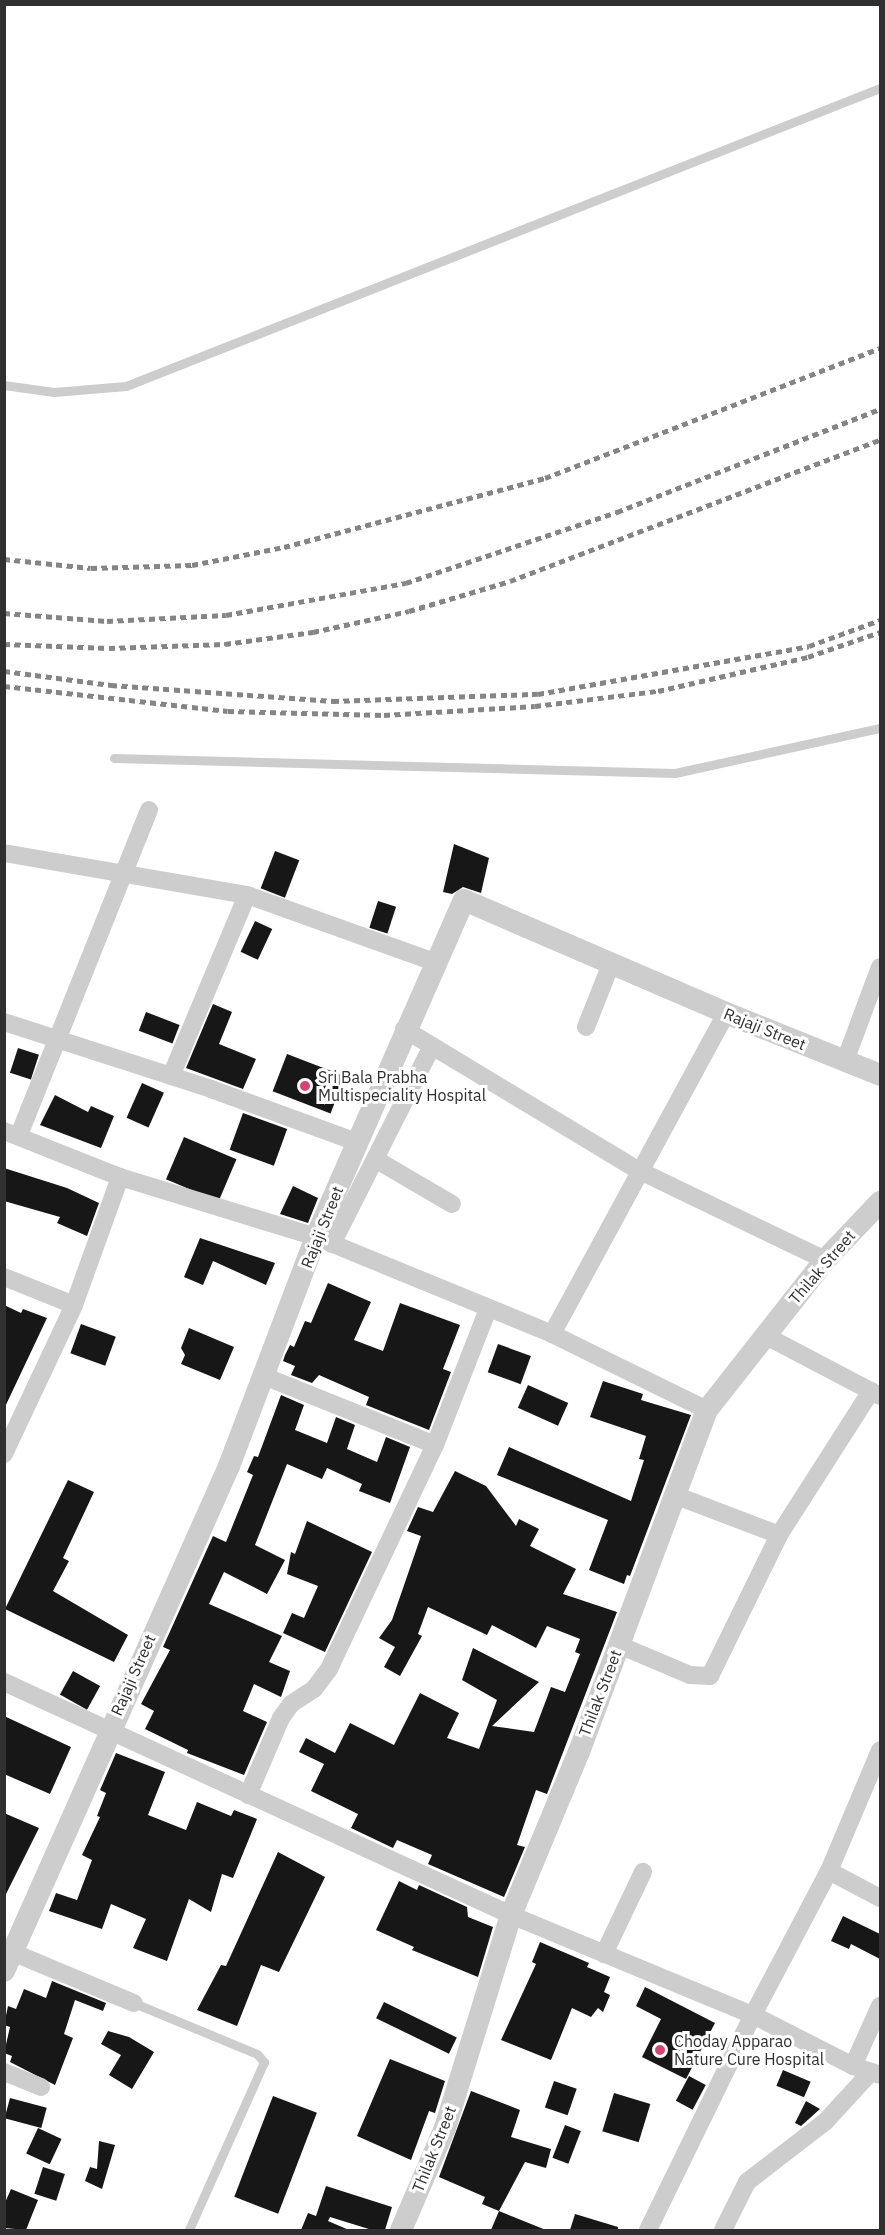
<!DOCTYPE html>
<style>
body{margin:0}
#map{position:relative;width:885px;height:2235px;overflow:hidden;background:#fff;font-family:"IBM Plex Sans",sans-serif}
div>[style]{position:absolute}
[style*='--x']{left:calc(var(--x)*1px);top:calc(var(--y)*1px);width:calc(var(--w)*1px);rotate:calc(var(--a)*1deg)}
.building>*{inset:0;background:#171717;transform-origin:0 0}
.service>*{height:9px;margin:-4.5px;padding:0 4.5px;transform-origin:4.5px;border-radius:4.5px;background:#cdcdcd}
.minor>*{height:18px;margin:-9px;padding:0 9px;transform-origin:9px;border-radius:9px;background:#cdcdcd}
.tertiary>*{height:22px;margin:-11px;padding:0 11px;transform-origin:11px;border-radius:11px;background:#cdcdcd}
.rail>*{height:4.5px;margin-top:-2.25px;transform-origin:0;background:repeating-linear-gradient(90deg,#858585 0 6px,transparent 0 10.5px)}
.dots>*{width:16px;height:16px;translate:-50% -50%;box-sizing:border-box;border:3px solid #fff;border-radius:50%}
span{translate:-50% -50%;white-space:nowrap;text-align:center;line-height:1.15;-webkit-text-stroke:6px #fff;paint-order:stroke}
.street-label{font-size:16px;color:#303030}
.poi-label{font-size:16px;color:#303030}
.left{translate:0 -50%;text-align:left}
.frame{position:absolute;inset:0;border:6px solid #303030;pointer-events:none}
</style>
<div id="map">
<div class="building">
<div style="clip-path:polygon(454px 844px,489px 858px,481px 893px,463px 887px,452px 894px,443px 892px)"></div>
<div style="left:275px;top:851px;width:26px;height:40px;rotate:21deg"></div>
<div style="left:378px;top:901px;width:19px;height:28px;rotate:18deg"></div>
<div style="left:255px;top:921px;width:19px;height:34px;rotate:25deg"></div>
<div style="clip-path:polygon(213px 1004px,232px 1012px,219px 1044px,256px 1059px,243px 1089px,186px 1068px)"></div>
<div style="left:146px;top:1012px;width:36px;height:20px;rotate:21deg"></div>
<div style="left:18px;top:1048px;width:22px;height:26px;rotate:18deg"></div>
<div style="left:287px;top:1054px;width:62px;height:40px;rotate:21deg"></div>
<div style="left:142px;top:1083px;width:24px;height:38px;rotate:24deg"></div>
<div style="clip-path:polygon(55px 1095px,88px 1112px,91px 1106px,114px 1116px,101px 1148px,40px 1125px)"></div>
<div style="left:243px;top:1113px;width:47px;height:39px;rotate:20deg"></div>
<div style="left:184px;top:1137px;width:57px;height:46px;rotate:23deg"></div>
<div style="clip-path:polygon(4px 1168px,67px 1188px,99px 1203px,87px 1236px,57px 1223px,60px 1217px,4px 1201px)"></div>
<div style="clip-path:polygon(293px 1186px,318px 1198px,308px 1223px,280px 1214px)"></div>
<div style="clip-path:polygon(200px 1238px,275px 1263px,266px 1285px,213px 1261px,203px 1285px,184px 1277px)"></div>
<div style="clip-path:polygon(328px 1283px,371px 1302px,354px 1340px,383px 1351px,400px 1303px,460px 1325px,443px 1369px,451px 1372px,429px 1430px,366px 1405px,369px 1397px,319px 1375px,312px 1383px,291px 1375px,295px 1366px,283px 1361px,285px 1355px,290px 1345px,294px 1347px,305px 1321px,311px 1323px)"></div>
<div style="clip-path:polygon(4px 1305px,21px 1313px,23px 1309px,47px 1318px,4px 1409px)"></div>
<div style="left:81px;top:1324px;width:37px;height:31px;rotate:20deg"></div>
<div style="clip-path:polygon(189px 1328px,234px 1347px,220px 1380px,181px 1364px,185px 1355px,181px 1348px)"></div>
<div style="left:498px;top:1344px;width:35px;height:30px;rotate:20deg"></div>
<div style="clip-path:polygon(603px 1381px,643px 1394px,641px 1400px,691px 1415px,630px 1576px,627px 1575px,624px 1584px,589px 1570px,608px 1520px,497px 1475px,509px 1447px,631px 1501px,644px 1460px,639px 1459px,646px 1436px,590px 1417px)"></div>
<div style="left:528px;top:1385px;width:44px;height:25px;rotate:24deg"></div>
<div style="clip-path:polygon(281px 1395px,304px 1405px,295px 1430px,327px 1443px,336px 1417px,355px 1425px,347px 1449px,377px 1462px,386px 1437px,410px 1447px,390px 1503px,359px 1491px,362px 1484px,327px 1468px,322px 1479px,287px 1464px,255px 1545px,285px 1560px,267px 1594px,224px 1572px,209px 1604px,282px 1636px,269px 1662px,290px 1671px,281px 1697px,254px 1684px,243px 1711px,267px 1722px,244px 1775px,187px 1753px,188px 1750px,145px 1729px,154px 1711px,141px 1704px,170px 1650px,163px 1647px,213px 1536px,226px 1542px,253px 1475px,247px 1472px,254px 1456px,258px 1457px)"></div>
<div style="clip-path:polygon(455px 1471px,486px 1486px,516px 1526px,519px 1519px,539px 1529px,530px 1546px,576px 1569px,563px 1594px,617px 1612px,547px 1794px,536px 1790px,517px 1845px,525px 1847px,504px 1897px,428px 1864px,432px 1855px,397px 1840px,393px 1848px,351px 1828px,358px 1814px,311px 1791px,324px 1764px,299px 1752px,306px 1738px,335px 1753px,350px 1723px,394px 1745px,420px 1693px,459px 1713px,447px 1738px,479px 1749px,497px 1700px,462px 1680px,473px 1648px,539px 1682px,492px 1726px,534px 1732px,551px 1687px,565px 1692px,580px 1654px,575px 1652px,580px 1639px,547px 1626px,536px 1648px,492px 1625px,487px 1635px,428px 1607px,418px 1634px,422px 1636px,400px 1676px,384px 1667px,395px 1647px,379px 1638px,392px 1620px,421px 1536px,407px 1531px,418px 1507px,433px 1512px)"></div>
<div style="clip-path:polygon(68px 1480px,94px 1492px,63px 1558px,69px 1561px,53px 1591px,128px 1635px,114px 1662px,5px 1609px)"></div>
<div style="clip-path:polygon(307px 1521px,372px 1552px,325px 1652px,283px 1633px,292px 1613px,304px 1618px,318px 1586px,287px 1574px,291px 1552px,295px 1554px)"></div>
<div style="left:73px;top:1671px;width:31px;height:27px;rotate:29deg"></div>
<div style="clip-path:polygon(4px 1716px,71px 1747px,50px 1794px,4px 1774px)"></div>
<div style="clip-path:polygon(116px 1753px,165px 1772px,148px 1815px,186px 1830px,197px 1802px,231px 1816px,234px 1810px,257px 1819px,233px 1878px,222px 1874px,211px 1912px,189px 1899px,167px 1961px,133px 1948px,146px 1919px,111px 1904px,102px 1929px,49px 1911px,56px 1893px,77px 1900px,92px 1860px,82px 1855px,100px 1817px,97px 1816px,106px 1793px,100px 1790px)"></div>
<div style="clip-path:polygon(4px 1813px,39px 1828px,4px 1898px)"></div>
<div style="clip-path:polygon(278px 1852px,325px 1877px,279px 1972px,261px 1965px,237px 2026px,197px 2010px,221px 1965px,226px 1966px)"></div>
<div style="clip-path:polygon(399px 1881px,417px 1890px,419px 1885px,467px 1907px,468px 1917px,493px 1927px,478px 1977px,412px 1950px,414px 1947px,376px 1930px)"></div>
<div style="clip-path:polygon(843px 1916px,880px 1934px,880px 1959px,851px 1944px,849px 1949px,831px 1941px)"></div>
<div style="clip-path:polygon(540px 1942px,589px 1963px,587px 1967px,610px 1977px,604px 1992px,610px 1995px,603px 2012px,598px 2008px,591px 2017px,572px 2008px,551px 2060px,501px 2040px,536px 1964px,532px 1962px)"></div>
<div style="clip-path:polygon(52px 1981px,106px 2003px,103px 2011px,75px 2000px,64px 2034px,73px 2038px,55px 2085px,10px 2062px,12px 2056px,4px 2053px,10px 2027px,4px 2025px,8px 2006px,16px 2009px,24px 1989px,46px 1998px)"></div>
<div style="clip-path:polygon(645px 1987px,715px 2023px,686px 2079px,642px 2057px,661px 2019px,636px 2006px)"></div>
<div style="left:384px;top:2002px;width:81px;height:18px;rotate:26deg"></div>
<div style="clip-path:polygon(108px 2031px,129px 2037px,154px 2052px,132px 2089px,109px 2075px,121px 2055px,101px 2044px)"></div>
<div style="clip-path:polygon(390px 2059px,445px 2081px,435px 2113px,429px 2111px,411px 2160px,357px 2136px)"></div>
<div style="left:783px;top:2070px;width:30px;height:17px;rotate:23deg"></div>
<div style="left:689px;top:2076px;width:19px;height:28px;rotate:28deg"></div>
<div style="left:554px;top:2081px;width:24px;height:28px;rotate:19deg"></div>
<div style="clip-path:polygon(471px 2091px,520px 2110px,511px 2137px,551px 2149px,546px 2168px,525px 2162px,499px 2211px,482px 2204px,485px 2197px,439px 2177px)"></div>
<div style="left:614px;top:2093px;width:38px;height:40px;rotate:17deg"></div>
<div style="left:273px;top:2096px;width:47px;height:108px;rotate:21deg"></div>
<div style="left:10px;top:2098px;width:38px;height:21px;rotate:15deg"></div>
<div style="clip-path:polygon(806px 2101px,820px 2109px,801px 2126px,795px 2123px)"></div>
<div style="left:565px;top:2125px;width:17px;height:35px;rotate:21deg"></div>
<div style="left:38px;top:2128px;width:26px;height:28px;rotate:25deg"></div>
<div style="clip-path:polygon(99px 2141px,115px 2145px,102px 2189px,85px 2181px,90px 2167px,97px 2169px)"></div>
<div style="left:43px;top:2167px;width:23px;height:28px;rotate:18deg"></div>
<div style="clip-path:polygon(326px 2186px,392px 2207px,385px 2230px,372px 2230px,330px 2217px,328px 2221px,349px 2230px,301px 2230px,308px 2213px,316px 2216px)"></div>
<div style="clip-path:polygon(11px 2189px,38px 2200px,26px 2230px,4px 2228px,4px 2205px)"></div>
<div style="clip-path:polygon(499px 2211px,546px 2230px,491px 2230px)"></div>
<div style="clip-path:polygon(575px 2214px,618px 2227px,618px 2230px,570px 2230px)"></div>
</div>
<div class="service">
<div style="--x:4;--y:385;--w:50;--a:8"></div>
<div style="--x:54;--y:392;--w:72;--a:-4.8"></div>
<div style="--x:126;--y:386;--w:811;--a:-21.57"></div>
<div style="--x:114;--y:758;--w:561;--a:1.53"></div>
<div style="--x:675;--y:773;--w:210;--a:-12.4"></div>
<div style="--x:134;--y:2003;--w:133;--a:22.5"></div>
<div style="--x:257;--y:2054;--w:11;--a:49"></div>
<div style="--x:264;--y:2062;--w:184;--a:114.1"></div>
</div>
<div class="minor">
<div style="--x:4;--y:853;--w:247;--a:9.8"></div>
<div style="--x:247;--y:895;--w:199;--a:19.7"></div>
<div style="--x:4;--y:1022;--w:218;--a:17.9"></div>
<div style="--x:211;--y:1089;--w:155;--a:20"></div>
<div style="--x:586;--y:1027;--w:68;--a:-68.4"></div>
<div style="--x:404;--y:1029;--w:273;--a:31.1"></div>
<div style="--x:638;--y:1170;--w:208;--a:25.7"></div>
<div style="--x:845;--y:1061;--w:100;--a:-69.6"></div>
<div style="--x:171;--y:1076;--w:196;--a:-67.2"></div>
<div style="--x:4;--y:1131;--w:125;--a:21.6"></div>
<div style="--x:120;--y:1177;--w:205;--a:17"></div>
<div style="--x:316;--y:1237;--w:255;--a:22.3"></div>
<div style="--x:552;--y:1334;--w:173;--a:26.1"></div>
<div style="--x:19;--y:1135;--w:350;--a:-68.2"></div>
<div style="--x:375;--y:1159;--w:89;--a:30.3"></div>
<div style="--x:332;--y:1244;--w:222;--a:-63.2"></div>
<div style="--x:4;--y:1277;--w:75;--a:21.8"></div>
<div style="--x:74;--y:1305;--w:136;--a:-70.2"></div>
<div style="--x:552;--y:1334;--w:365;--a:-61.5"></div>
<div style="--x:764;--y:1335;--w:131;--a:27.7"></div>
<div style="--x:266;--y:1377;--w:182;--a:21.9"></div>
<div style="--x:435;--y:1445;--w:146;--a:-68.7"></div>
<div style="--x:4;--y:1454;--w:165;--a:-64.8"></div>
<div style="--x:677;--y:1496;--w:109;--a:20.9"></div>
<div style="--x:779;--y:1535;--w:171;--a:-57.4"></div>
<div style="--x:619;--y:1645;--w:77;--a:22.9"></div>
<div style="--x:690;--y:1675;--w:20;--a:3"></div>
<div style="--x:710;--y:1676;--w:157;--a:-63.9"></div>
<div style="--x:4;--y:1682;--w:558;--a:24.68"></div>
<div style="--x:511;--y:1915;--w:262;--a:22.5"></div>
<div style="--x:753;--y:2015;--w:112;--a:27"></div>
<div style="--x:853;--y:2066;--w:28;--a:18"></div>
<div style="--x:248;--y:1795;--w:84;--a:-66.8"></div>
<div style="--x:281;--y:1718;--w:17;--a:-54"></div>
<div style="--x:291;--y:1704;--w:27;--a:-33"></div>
<div style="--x:314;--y:1689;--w:25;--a:-53"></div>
<div style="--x:329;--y:1669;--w:248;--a:-64.7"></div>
<div style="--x:829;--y:1871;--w:58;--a:27.9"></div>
<div style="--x:12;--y:1952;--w:132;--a:22.7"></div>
<div style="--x:604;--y:1954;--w:91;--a:-64.6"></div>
<div style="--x:853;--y:2066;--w:66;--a:-65.8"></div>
<div style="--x:4;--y:2072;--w:40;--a:22"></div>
<div style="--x:648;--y:2230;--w:239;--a:-64"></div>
<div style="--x:753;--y:2015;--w:163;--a:-62.2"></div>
<div style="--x:829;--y:1871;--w:131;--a:-67.1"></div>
<div style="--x:723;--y:2230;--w:54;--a:-63.4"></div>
<div style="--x:747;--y:2182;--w:98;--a:-37.6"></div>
<div style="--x:825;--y:2122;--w:68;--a:-47.4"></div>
</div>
<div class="tertiary">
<div style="--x:4;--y:1971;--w:553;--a:-65.98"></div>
<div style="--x:229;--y:1466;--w:245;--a:-69.2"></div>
<div style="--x:316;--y:1237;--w:368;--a:-66.3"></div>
<div style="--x:464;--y:900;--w:285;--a:23.3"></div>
<div style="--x:726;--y:1013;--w:166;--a:21.9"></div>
<div style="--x:401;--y:2230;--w:111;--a:-66.7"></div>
<div style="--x:445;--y:2128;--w:223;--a:-72.8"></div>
<div style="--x:511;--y:1915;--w:177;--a:-67.4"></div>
<div style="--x:579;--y:1752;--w:365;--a:-69.5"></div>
<div style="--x:707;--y:1410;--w:191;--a:-51.8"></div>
<div style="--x:825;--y:1260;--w:80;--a:-46.5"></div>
</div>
<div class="rail">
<div style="--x:4;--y:559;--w:87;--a:5.9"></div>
<div style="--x:91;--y:568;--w:101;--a:-1.7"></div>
<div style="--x:192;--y:565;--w:94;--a:-11.1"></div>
<div style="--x:284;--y:547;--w:270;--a:-14.8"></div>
<div style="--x:545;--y:478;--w:359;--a:-21.2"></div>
<div style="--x:4;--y:613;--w:103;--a:4.4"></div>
<div style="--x:107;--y:621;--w:119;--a:-2.9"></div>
<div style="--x:226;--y:615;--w:183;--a:-10.1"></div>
<div style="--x:406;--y:583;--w:223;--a:-18.6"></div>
<div style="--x:617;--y:512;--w:282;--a:-21.4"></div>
<div style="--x:4;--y:644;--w:105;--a:2.2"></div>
<div style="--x:109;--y:648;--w:116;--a:-2"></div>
<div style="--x:225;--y:644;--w:89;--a:-7.8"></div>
<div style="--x:313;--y:632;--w:98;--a:-12.3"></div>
<div style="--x:409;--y:611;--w:105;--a:-16.5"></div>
<div style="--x:510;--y:581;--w:396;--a:-20.9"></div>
<div style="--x:4;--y:671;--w:108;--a:7.5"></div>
<div style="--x:111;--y:685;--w:223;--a:4.1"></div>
<div style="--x:333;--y:701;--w:205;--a:-2"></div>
<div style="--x:538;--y:694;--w:275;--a:-10"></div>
<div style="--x:809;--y:646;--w:76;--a:-20.1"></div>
<div style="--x:4;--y:686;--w:225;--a:6.4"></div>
<div style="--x:228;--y:711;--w:156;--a:1.5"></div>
<div style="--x:384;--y:715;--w:151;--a:-3.4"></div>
<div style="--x:535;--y:706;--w:124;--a:-7"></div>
<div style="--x:658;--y:691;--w:154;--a:-12.8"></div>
<div style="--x:808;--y:657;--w:76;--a:-19.1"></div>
</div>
<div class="dots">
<div style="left:305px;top:1086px;background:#d34673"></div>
<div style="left:660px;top:2050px;background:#d34673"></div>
</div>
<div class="street-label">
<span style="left:765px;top:1029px;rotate:22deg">Rajaji Street</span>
<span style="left:322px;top:1227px;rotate:-68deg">Rajaji Street</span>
<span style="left:822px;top:1267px;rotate:-49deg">Thilak Street</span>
<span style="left:133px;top:1675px;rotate:-66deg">Rajaji Street</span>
<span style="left:600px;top:1693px;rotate:-69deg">Thilak Street</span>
<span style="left:434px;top:2149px;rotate:-68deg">Thilak Street</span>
</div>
<div class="poi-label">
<span class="left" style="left:318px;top:1086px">Sri Bala Prabha<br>Multispeciality Hospital</span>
<span class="left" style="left:674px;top:2050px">Choday Apparao<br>Nature Cure Hospital</span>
</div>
<div class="frame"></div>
</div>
